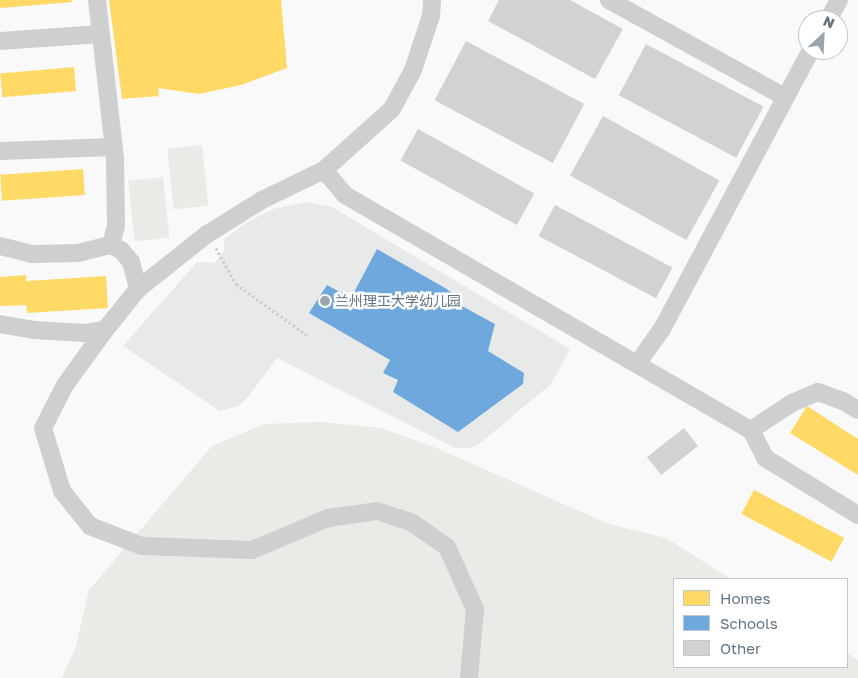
<!DOCTYPE html>
<meta charset="utf-8">
<style>
body{margin:0}
#map{position:relative;width:858px;height:678px;overflow:hidden;background:#f9f9f9;font-family:"Golos Text","Noto Sans SC",sans-serif}
div>[style]{position:absolute}
[style*='--x']{left:calc(var(--x)*1px);top:calc(var(--y)*1px);width:calc(var(--w)*1px);rotate:calc(var(--a)*1deg)}
.built>*{inset:0;background:#e8e9e9}
.green>*{inset:0;background:#e8ebe6;transform-origin:0 0}
.homes>*{inset:0;background:#ffd966;transform-origin:0 0}
.schools>*{inset:0;background:#6fa8dc}
.building>*{inset:0;background:#d0d2d3;transform-origin:0 0}
.path>*{height:2.5px;margin-top:-1.25px;transform-origin:0;background:repeating-linear-gradient(90deg,#cbcccd 0 2.5px,transparent 0 5px)}
.minor>*{height:18px;margin:-9px;padding:0 9px;transform-origin:9px;border-radius:9px;background:#cecfd0}
.dots>*{width:14px;height:14px;translate:-50% -50%;box-sizing:border-box;border:2px solid #fff;border-radius:50%}
span{translate:-50% -50%;white-space:nowrap;text-align:center;line-height:1.15;-webkit-text-stroke:5px #fff;paint-order:stroke}
.poi-label{font-size:14px;color:#657683}
.left{translate:0 -50%;text-align:left}
.legend{position:absolute;left:673px;top:578px;width:175px;height:90px;box-sizing:border-box;background:#fff;border:1px solid #c1c8cd;margin:0;padding:6px 9px;list-style:none;font-size:15px;color:#657683}
.legend li{display:flex;align-items:center;gap:10px;height:25px}
.legend b{width:25px;border:1px solid #c1c8cd}
.north{position:absolute;left:798px;top:10px;width:50px;height:50px;box-sizing:border-box;background:#fff;border:1px solid #c1c8cd;border-radius:50%;rotate:25deg;font-size:14px;font-weight:700;line-height:20px;text-align:center;color:#657683}
.north::after{content:'';display:block;margin:auto;width:18px;height:22px;background:#99a4ac;clip-path:polygon(50% 0,100% 100%,50% 72%,0 100%)}
</style>
<div id="map">
<div class="built">
<div style="clip-path:polygon(306px 202px,332px 207px,570px 349px,551px 384px,479px 444px,470px 448px,455px 448px,277px 358px,248px 397px,238px 406px,220px 411px,123px 346px,197px 262px,214px 263px,225px 250px,223px 240px,246px 223px,273px 209px)"></div>
</div>
<div class="green">
<div style="left:202px;top:145px;width:61px;height:35px;rotate:84deg"></div>
<div style="left:163px;top:177px;width:61px;height:35px;rotate:84deg"></div>
<div style="clip-path:polygon(321px 422px,381px 428px,434px 447px,609px 524px,666px 538px,731px 579px,674px 579px,674px 667px,847px 667px,847px 653px,858px 660px,858px 678px,62px 678px,75px 649px,89px 590px,212px 446px,264px 424px)"></div>
</div>
<div class="homes">
<div style="clip-path:polygon(0 0,72px 0,73px 2px,0 8px)"></div>
<div style="clip-path:polygon(109px 0,281px 0,287px 68px,241px 85px,199px 94px,158px 88px,159px 96px,122px 99px)"></div>
<div style="left:74px;top:67px;width:24px;height:74px;rotate:85deg"></div>
<div style="left:83px;top:169px;width:26px;height:83px;rotate:86deg"></div>
<div style="clip-path:polygon(26px 275px,26px 281px,106px 276px,108px 308px,27px 313px,26px 305px,0 306px,0 277px)"></div>
<div style="clip-path:polygon(807px 406px,858px 439px,858px 475px,790px 433px)"></div>
<div style="left:754px;top:490px;width:102px;height:27px;rotate:28deg"></div>
</div>
<div class="schools">
<div style="clip-path:polygon(377px 249px,445px 288px,462px 300px,460px 305px,495px 324px,488px 351px,524px 373px,523px 384px,458px 432px,393px 392px,398px 380px,383px 373px,390px 360px,309px 313px,327px 285px,351px 298px)"></div>
</div>
<div class="building">
<div style="clip-path:polygon(499px 0,570px 0,623px 29px,595px 79px,488px 21px)"></div>
<div style="left:466px;top:41px;width:134px;height:67px;rotate:28deg"></div>
<div style="left:646px;top:44px;width:133px;height:58px;rotate:28deg"></div>
<div style="left:603px;top:116px;width:133px;height:68px;rotate:29deg"></div>
<div style="left:418px;top:129px;width:133px;height:36px;rotate:29deg"></div>
<div style="left:555px;top:205px;width:133px;height:35px;rotate:28deg"></div>
<div style="left:684px;top:428px;width:23px;height:47px;rotate:52deg"></div>
</div>
<div class="path">
<div style="--x:216;--y:248;--w:41;--a:60.9"></div>
<div style="--x:236;--y:284;--w:87;--a:35.7"></div>
</div>
<div class="minor">
<div style="--x:97;--y:0;--w:160;--a:83.5"></div>
<div style="--x:115;--y:159;--w:67;--a:89.1"></div>
<div style="--x:116;--y:226;--w:20;--a:105"></div>
<div style="--x:609;--y:0;--w:201;--a:28.9"></div>
<div style="--x:828;--y:20;--w:23;--a:-61"></div>
<div style="--x:0;--y:41;--w:101;--a:-4"></div>
<div style="--x:0;--y:151;--w:113;--a:-2"></div>
<div style="--x:324;--y:170;--w:33;--a:50"></div>
<div style="--x:345;--y:195;--w:469;--a:30.1"></div>
<div style="--x:751;--y:430;--w:31;--a:63"></div>
<div style="--x:765;--y:458;--w:109;--a:31.5"></div>
<div style="--x:0;--y:246;--w:33;--a:14"></div>
<div style="--x:32;--y:254;--w:46;--a:-1.2"></div>
<div style="--x:78;--y:253;--w:34;--a:-14"></div>
<div style="--x:111;--y:245;--w:11;--a:27"></div>
<div style="--x:121;--y:250;--w:16;--a:50"></div>
<div style="--x:131;--y:262;--w:28;--a:75"></div>
<div style="--x:0;--y:324;--w:35;--a:10"></div>
<div style="--x:34;--y:330;--w:51;--a:3.4"></div>
<div style="--x:85;--y:333;--w:20;--a:-9"></div>
<div style="--x:105;--y:330;--w:53;--a:-51.2"></div>
<div style="--x:138;--y:289;--w:87;--a:-38.5"></div>
<div style="--x:206;--y:235;--w:66;--a:-32"></div>
<div style="--x:262;--y:200;--w:69;--a:-25.8"></div>
<div style="--x:324;--y:170;--w:91;--a:-41.9"></div>
<div style="--x:392;--y:109;--w:44;--a:-61.7"></div>
<div style="--x:413;--y:70;--w:57;--a:-71.6"></div>
<div style="--x:431;--y:16;--w:16;--a:-86"></div>
<div style="--x:105;--y:330;--w:68;--a:126"></div>
<div style="--x:65;--y:385;--w:48;--a:117.1"></div>
<div style="--x:43;--y:428;--w:66;--a:73.2"></div>
<div style="--x:62;--y:491;--w:45;--a:51.3"></div>
<div style="--x:90;--y:526;--w:56;--a:21"></div>
<div style="--x:142;--y:546;--w:110;--a:2.1"></div>
<div style="--x:252;--y:550;--w:82;--a:-22.8"></div>
<div style="--x:328;--y:518;--w:49;--a:-8.1"></div>
<div style="--x:377;--y:511;--w:36;--a:18"></div>
<div style="--x:411;--y:522;--w:44;--a:34.8"></div>
<div style="--x:447;--y:547;--w:68;--a:65.7"></div>
<div style="--x:475;--y:609;--w:69;--a:95"></div>
<div style="--x:637;--y:364;--w:43;--a:-54.5"></div>
<div style="--x:662;--y:329;--w:316;--a:-61.9"></div>
<div style="--x:751;--y:430;--w:49;--a:-33.4"></div>
<div style="--x:792;--y:403;--w:28;--a:-23"></div>
<div style="--x:818;--y:392;--w:27;--a:20"></div>
<div style="--x:843;--y:401;--w:17;--a:31"></div>
</div>
<div class="dots">
<div style="left:325px;top:301px;background:#99a4ac"></div>
</div>
<div class="poi-label">
<span class="left" style="left:335px;top:301px">兰州理工大学幼儿园</span>
</div>
<ul class="legend">
<li><b style="height:14px;background:#ffd966"></b>Homes</li>
<li><b style="height:14px;background:#6fa8dc"></b>Schools</li>
<li><b style="height:14px;background:#d0d2d3"></b>Other</li>
</ul>
<div class="north">N</div>
</div>
